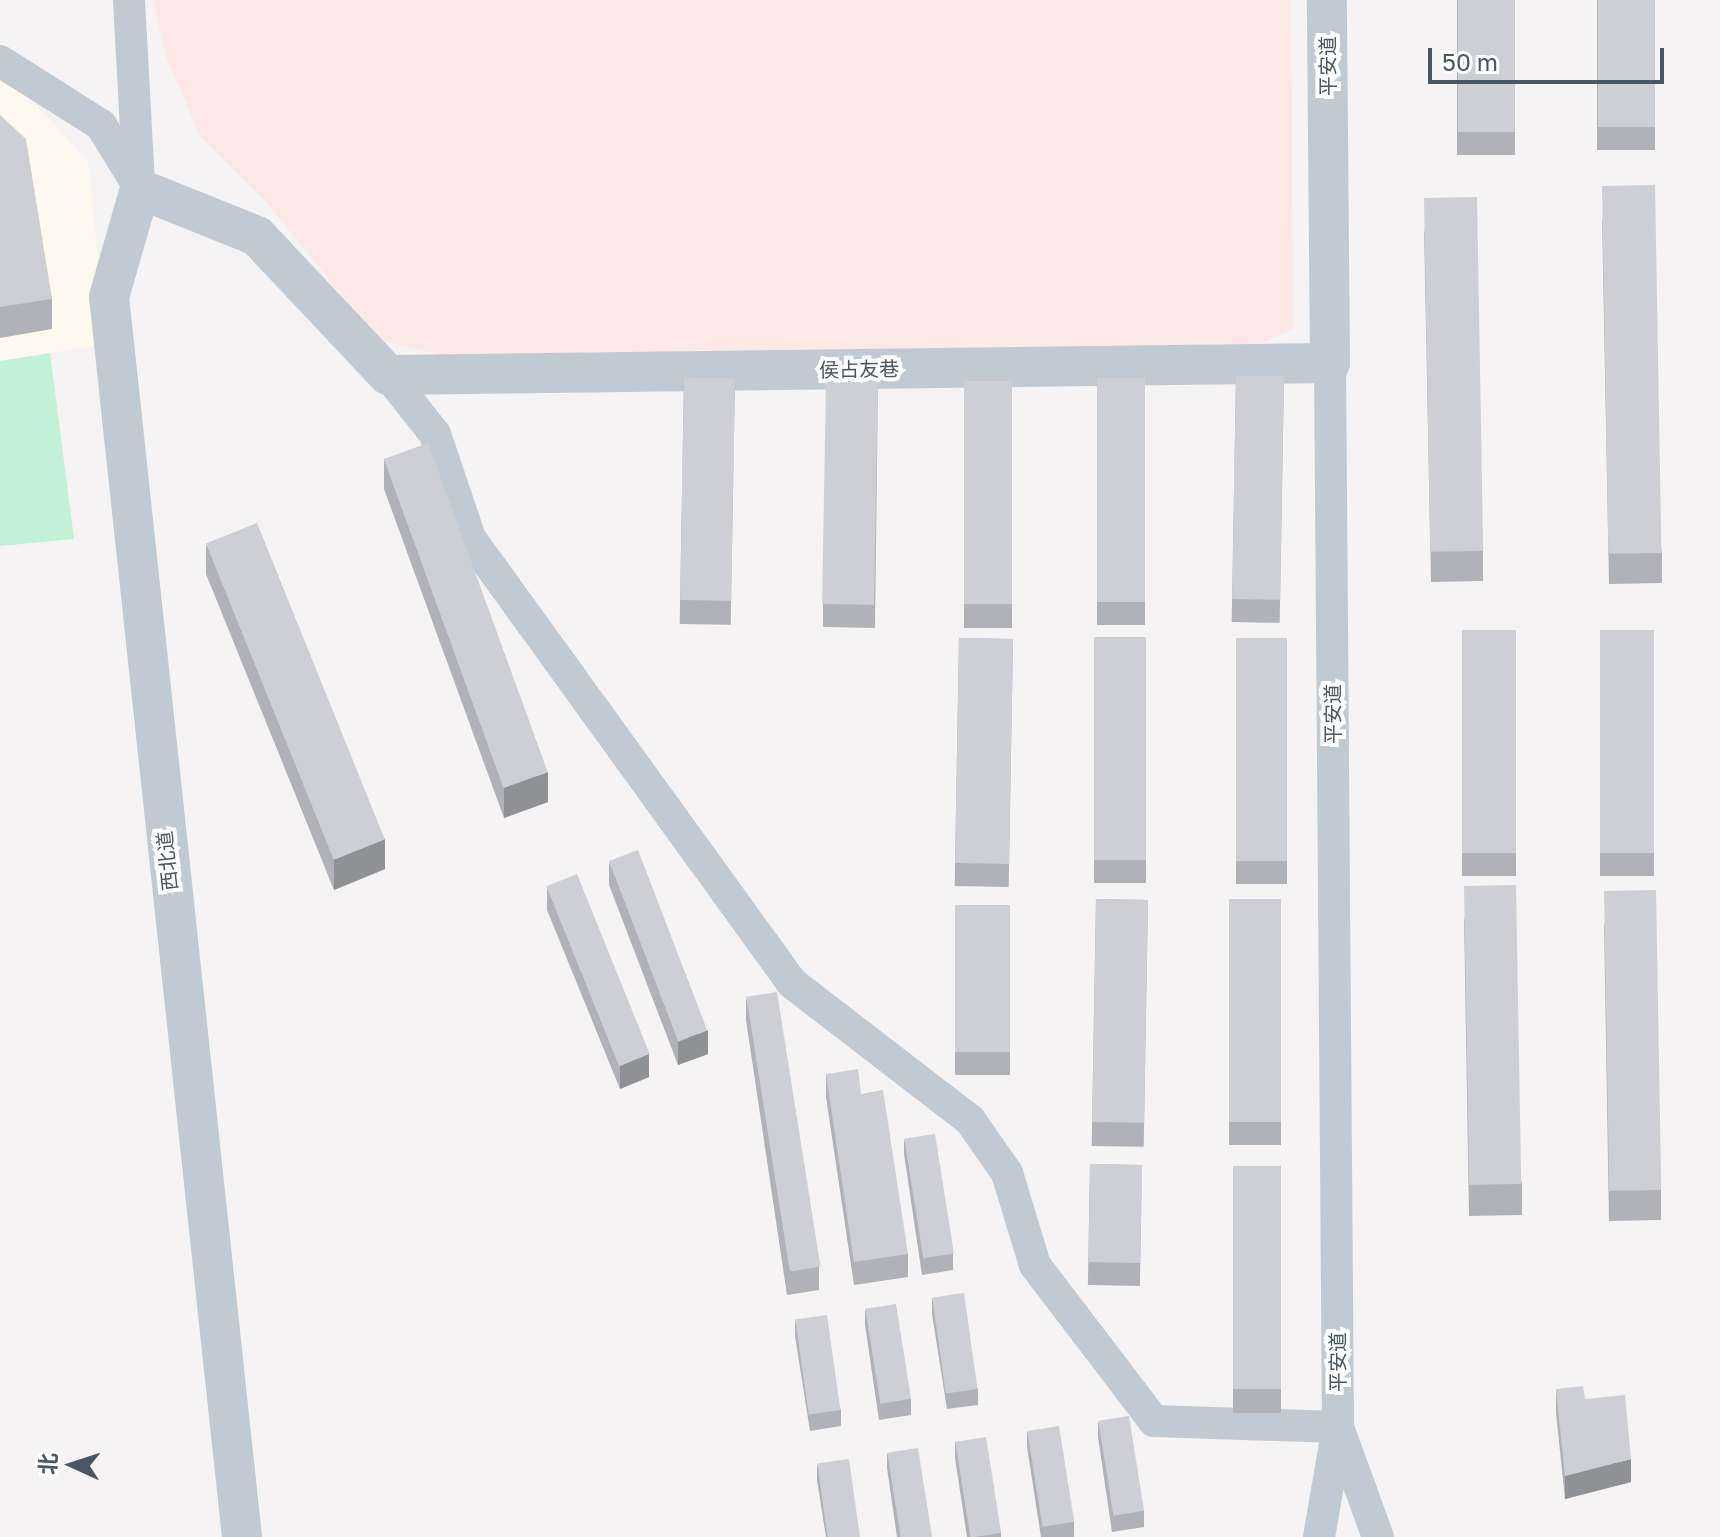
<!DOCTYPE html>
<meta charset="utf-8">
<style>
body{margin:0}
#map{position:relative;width:1720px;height:1537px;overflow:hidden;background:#f5f3f3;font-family:"Golos Text","Noto Sans SC",sans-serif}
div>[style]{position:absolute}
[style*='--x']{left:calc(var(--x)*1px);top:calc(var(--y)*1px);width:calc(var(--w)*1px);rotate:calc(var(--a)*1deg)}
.commercial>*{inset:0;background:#fdf9ef}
.medical>*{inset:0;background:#fce8e6}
.green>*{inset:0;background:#c3f1d5}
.minor>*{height:32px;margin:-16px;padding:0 16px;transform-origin:16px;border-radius:16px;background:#c1cad2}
.tertiary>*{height:40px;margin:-20px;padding:0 20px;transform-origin:20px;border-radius:20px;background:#c1cad2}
.wall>*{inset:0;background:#b0b2b7;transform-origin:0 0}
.shaded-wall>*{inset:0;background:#909195}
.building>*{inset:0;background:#cdcfd5;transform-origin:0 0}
span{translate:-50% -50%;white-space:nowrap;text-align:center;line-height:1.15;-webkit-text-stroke:8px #fff;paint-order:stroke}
.street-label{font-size:20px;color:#4a5661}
.north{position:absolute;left:32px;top:1425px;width:80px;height:80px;-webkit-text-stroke:6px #fff;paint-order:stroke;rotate:273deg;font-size:22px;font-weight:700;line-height:32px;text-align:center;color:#4a5661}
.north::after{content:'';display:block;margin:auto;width:28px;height:36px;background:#4a5661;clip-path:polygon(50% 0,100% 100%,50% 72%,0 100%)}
.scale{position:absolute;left:1428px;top:48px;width:236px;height:36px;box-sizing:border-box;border:4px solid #4a5661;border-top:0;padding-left:10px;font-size:24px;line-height:28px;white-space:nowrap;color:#4a5661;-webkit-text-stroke:6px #fff;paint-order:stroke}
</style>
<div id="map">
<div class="commercial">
<div style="clip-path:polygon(0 78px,20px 89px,88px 161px,107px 344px,0 361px)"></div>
</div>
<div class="medical">
<div style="clip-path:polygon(153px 0,1291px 0,1293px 329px,1259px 344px,454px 358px,377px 339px,267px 203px,200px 136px,166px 56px)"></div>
</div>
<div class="green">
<div style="clip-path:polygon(50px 353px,74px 539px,0 546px,0 361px)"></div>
</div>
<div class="minor">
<div style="--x:129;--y:0;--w:182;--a:86.9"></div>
<div style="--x:0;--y:61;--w:120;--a:32.4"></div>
<div style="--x:101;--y:125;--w:75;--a:58.6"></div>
<div style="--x:388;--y:375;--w:75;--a:51.5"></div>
<div style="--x:435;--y:434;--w:110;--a:71.4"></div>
<div style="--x:470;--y:538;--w:549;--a:54.11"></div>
<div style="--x:792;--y:983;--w:225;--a:37.6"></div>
<div style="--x:970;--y:1120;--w:65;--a:55.1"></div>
<div style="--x:1007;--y:1173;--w:96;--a:73.1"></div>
<div style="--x:1035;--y:1265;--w:196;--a:52.7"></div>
<div style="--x:1154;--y:1421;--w:184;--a:1.9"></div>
<div style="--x:1339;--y:1430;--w:114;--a:70"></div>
<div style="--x:1319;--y:1537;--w:112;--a:-80.2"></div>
<div style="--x:1338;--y:1427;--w:1064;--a:-90.43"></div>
</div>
<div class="tertiary">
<div style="--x:242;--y:1537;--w:1247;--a:-96.12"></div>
<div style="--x:109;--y:297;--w:112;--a:-74"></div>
<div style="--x:140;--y:189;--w:126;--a:21.9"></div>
<div style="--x:257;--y:236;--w:191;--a:46.7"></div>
<div style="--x:388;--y:375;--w:942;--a:-0.73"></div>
<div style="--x:1330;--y:363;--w:363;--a:-90.5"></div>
</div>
<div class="wall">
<div style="left:1457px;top:0;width:58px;height:155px"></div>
<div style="left:1597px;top:0;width:58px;height:150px"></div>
<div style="clip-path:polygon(0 115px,52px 299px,52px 329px,0 338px)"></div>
<div style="clip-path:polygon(1602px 217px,1662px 553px,1662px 583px,1609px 584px)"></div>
<div style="clip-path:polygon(1424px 228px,1483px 551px,1483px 581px,1431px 582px)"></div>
<div style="left:1236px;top:375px;width:48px;height:247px;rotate:1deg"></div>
<div style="left:684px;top:377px;width:51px;height:247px;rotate:1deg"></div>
<div style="left:1145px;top:378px;width:247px;height:48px;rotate:90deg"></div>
<div style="left:964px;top:381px;width:48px;height:247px"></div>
<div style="clip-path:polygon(878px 382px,875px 628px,823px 627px,823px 604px)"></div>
<div style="clip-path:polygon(384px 459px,548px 802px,504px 818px,384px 489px)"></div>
<div style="clip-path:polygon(206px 544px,385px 869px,334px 890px,206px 574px)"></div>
<div style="left:1462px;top:630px;width:54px;height:246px"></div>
<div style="left:1600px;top:630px;width:54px;height:246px"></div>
<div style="left:1094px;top:637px;width:52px;height:246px"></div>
<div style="left:959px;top:638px;width:54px;height:248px;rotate:1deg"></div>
<div style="left:1236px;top:638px;width:51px;height:246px"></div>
<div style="clip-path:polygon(609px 862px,708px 1054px,678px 1065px,609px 885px)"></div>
<div style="clip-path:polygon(547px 887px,649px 1077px,620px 1089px,547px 910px)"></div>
<div style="left:1096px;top:899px;width:52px;height:247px;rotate:1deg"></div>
<div style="left:1229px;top:899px;width:52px;height:246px"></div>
<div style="left:1010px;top:905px;width:170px;height:55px;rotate:90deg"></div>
<div style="clip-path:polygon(1464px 916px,1522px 1184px,1522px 1215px,1469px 1216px)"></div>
<div style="clip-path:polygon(1604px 922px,1661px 1190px,1661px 1220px,1609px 1221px)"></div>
<div style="clip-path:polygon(746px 997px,819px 1267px,819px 1290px,787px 1295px,746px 1020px)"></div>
<div style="clip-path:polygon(826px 1074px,861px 1094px,908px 1254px,908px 1277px,854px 1285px,826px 1097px)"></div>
<div style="clip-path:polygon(904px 1139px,953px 1254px,953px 1270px,922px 1275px,904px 1154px)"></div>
<div style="left:1090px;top:1164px;width:52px;height:121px;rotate:1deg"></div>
<div style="left:1233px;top:1166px;width:48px;height:247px"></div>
<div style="clip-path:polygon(932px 1298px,978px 1389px,978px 1405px,947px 1409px,932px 1314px)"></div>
<div style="clip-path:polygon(865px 1309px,911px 1399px,911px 1415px,879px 1420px,865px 1325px)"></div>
<div style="clip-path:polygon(795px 1320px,841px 1410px,841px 1426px,810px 1431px,795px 1336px)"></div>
<div style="clip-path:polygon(1556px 1389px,1585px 1399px,1631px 1482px,1565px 1499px,1556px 1413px)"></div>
<div style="clip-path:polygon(1098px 1421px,1144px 1511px,1144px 1527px,1112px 1532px,1098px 1437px)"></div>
<div style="clip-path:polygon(1027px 1431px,1074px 1522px,1074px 1537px,1041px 1537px,1027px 1447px)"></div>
<div style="clip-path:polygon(955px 1442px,1001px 1533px,1001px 1537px,967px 1537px,955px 1458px)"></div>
<div style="clip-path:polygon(887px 1453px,932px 1537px,897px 1537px,887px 1468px)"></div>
<div style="clip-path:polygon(817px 1464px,860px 1537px,826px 1537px,817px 1480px)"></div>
</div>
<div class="shaded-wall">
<div style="clip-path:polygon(548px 772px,548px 802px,504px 818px,504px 788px)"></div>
<div style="clip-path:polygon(385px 839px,385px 869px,334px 890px,334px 860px)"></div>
<div style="clip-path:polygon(708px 1030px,708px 1054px,678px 1065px,678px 1042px)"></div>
<div style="clip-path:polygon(649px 1054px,649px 1077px,620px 1089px,620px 1066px)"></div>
<div style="clip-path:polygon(1631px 1459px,1631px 1482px,1565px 1499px,1565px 1476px)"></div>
</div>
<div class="building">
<div style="left:1458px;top:0;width:57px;height:132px"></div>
<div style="left:1598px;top:0;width:57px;height:127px"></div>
<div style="clip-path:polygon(0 115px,26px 139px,52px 299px,0 307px)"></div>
<div style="left:1655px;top:185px;width:368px;height:53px;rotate:89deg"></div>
<div style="left:1477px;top:197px;width:354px;height:53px;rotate:89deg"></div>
<div style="left:1236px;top:375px;width:48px;height:224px;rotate:1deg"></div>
<div style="left:684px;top:377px;width:51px;height:223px;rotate:1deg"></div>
<div style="left:1145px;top:378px;width:224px;height:48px;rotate:90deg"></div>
<div style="left:826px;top:381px;width:52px;height:223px;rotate:1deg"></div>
<div style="left:964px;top:381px;width:48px;height:223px"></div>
<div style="left:428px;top:443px;width:350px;height:47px;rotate:70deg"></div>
<div style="left:257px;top:523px;width:341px;height:55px;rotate:68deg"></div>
<div style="left:1462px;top:630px;width:54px;height:223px"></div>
<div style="left:1600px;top:630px;width:54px;height:223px"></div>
<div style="left:1094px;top:637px;width:52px;height:223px"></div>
<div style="left:959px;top:638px;width:54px;height:225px;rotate:1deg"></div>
<div style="left:1236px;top:638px;width:51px;height:223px"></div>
<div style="left:638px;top:850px;width:193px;height:31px;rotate:69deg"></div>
<div style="left:577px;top:874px;width:194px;height:33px;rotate:68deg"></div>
<div style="left:1516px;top:885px;width:299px;height:52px;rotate:89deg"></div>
<div style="left:1656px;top:890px;width:300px;height:52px;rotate:89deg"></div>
<div style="left:1096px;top:899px;width:52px;height:223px;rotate:1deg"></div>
<div style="left:1229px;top:899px;width:52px;height:223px"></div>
<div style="left:1010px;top:905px;width:147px;height:55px;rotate:90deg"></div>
<div style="left:777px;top:992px;width:278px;height:31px;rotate:81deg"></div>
<div style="clip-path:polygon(858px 1069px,861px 1094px,883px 1090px,908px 1254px,854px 1262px,826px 1074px)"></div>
<div style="left:935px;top:1134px;width:121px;height:31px;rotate:81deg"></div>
<div style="left:1090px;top:1164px;width:52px;height:98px;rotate:1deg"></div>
<div style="left:1233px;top:1166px;width:48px;height:223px"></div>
<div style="left:964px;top:1293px;width:97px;height:32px;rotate:82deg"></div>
<div style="left:896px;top:1304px;width:96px;height:31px;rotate:81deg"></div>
<div style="left:827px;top:1315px;width:96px;height:32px;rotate:82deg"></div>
<div style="clip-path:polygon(1583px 1386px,1585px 1399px,1625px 1395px,1631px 1459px,1565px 1476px,1556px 1389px)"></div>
<div style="left:1129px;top:1416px;width:96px;height:31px;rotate:81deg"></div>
<div style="left:1059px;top:1426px;width:97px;height:32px;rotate:81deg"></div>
<div style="left:986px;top:1437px;width:97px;height:31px;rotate:81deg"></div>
<div style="left:918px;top:1448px;width:90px;height:31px;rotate:81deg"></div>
<div style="left:849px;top:1459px;width:79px;height:32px;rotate:82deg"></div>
</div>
<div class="street-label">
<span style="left:1327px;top:66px;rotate:-90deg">平安道</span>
<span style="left:859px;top:369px;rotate:-1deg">侯占友巷</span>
<span style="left:1332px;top:714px;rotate:-90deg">平安道</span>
<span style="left:167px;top:861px;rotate:-96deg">西北道</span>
<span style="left:1337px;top:1362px;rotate:-90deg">平安道</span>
</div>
<div class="north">北</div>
<div class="scale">50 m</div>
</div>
